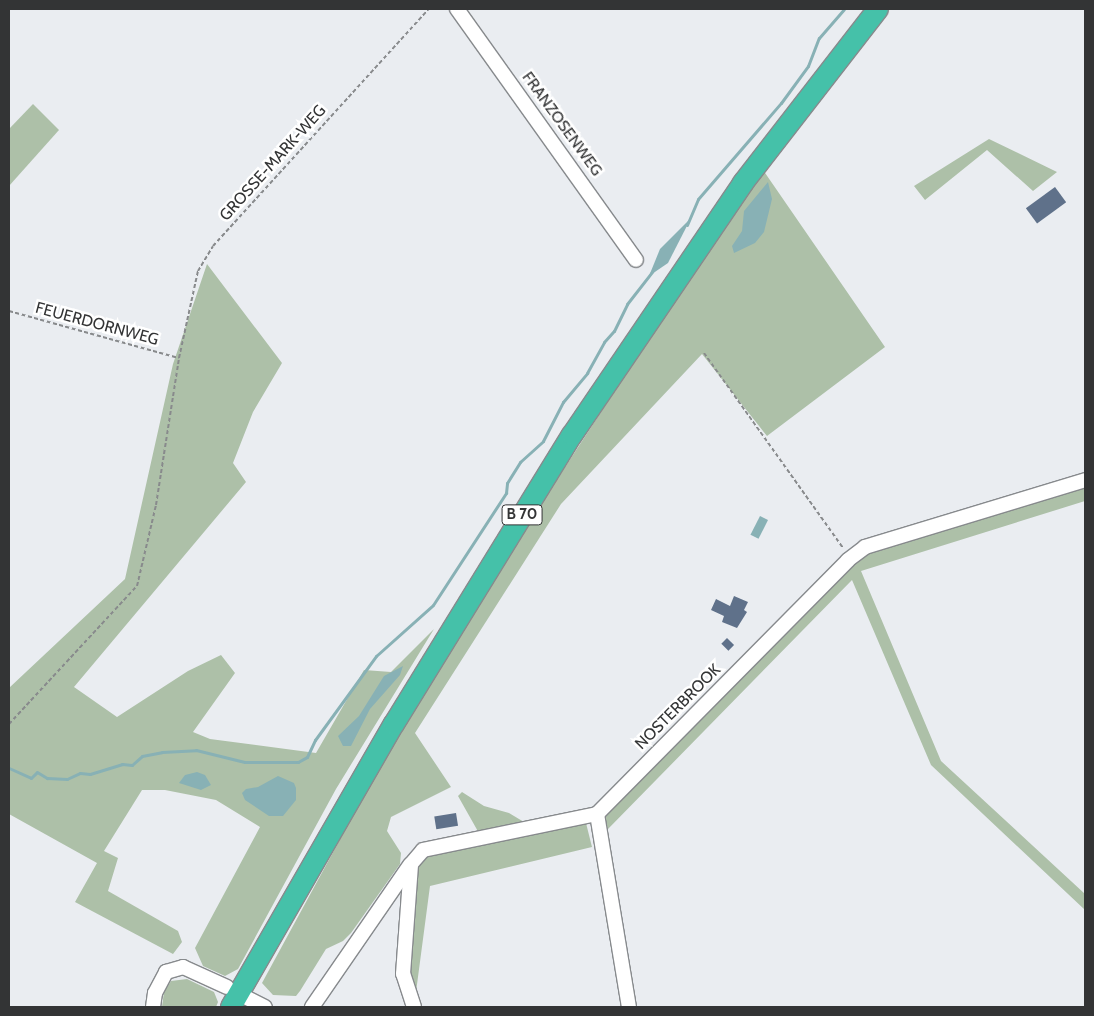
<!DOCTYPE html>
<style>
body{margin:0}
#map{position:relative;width:1094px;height:1016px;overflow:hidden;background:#eaedf1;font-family:Cabin,sans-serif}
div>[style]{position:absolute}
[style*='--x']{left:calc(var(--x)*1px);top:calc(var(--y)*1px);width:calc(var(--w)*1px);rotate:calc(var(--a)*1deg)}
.green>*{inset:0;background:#adc0a8}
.water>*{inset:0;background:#88b1b5;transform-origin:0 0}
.stream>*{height:3px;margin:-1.5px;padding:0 1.5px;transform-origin:1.5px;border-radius:1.5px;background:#88b1b5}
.building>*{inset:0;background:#5f718a;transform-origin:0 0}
.path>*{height:2px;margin-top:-1px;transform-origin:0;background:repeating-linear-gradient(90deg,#888a8c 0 4px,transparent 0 6.5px)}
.roads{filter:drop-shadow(1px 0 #878a8d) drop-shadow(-1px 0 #878a8d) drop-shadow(0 1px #878a8d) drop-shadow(0 -1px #878a8d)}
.minor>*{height:14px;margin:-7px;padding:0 7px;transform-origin:7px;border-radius:7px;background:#fff}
.highway>*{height:20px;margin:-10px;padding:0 10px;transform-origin:10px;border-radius:10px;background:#45c1a9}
span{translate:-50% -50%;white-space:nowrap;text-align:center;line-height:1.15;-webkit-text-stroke:5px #fff;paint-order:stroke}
.shield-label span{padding:1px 4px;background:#fff;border:1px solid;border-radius:4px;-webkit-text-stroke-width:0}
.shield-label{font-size:15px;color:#333435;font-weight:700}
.street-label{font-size:16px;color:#333435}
.frame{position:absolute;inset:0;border:10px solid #333435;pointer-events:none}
</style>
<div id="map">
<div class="green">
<div style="clip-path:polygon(33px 104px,59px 130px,9px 186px,9px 129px)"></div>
<div style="clip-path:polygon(989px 139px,1057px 172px,1033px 191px,987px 150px,925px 200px,914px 186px)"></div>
<div style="clip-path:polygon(761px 167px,885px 347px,767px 436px,702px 354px,561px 504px,415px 733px,451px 787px,391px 817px,387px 831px,401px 853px,400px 864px,351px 933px,343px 941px,326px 949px,300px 991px,296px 996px,273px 995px,262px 983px,406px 718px,475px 605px)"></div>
<div style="clip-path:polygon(207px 264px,282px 363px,253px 412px,233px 463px,246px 482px,74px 687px,117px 717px,188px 671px,221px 655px,235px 673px,193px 732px,210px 739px,316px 753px,364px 670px,391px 672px,434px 629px,336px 789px,238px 969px,225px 976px,203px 966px,195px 948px,260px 827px,216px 800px,165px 790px,142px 790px,104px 851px,118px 858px,108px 891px,178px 931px,182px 942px,173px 954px,75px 902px,97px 863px,9px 814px,9px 688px,125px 579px,173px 364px)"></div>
<div style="clip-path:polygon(1085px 486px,1085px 501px,861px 571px,941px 761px,1085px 894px,1085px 910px,931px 765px,852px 580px,608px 829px,604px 815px,864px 553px)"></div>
<div style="clip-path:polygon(462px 792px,484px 806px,509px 813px,529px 825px,480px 835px,458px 796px)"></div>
<div style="clip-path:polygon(586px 823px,592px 847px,430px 886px,416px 992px,409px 977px,417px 865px,428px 857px,445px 852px)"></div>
<div style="clip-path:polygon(187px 979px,214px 992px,218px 1002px,216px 1007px,162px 1007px,164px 992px,171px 981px)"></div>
</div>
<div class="water">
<div style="clip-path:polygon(768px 182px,772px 199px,764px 232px,755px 243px,734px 253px,732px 246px,742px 231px,744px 211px)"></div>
<div style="clip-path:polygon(691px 218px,668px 263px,649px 276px,660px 249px)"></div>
<div style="left:760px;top:516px;width:9px;height:21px;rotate:27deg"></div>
<div style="clip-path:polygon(403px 666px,400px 675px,370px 709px,351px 746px,343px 746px,338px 736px,359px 716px,384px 676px)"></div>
<div style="clip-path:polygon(197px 772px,205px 775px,211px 785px,201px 790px,179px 783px,185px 775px)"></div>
<div style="clip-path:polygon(278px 776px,294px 783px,296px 788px,296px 800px,283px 816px,269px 816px,245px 800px,242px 793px,246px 789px,258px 787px)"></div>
</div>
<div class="stream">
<div style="--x:687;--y:225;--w:28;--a:-67"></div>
<div style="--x:698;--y:199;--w:127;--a:-49.2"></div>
<div style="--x:781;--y:103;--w:46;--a:-53.9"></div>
<div style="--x:808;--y:66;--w:30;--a:-69"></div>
<div style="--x:819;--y:38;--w:38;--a:-49"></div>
<div style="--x:9;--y:768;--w:24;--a:24"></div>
<div style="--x:31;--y:778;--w:8;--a:-45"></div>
<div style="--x:37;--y:772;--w:12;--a:31"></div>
<div style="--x:47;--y:778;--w:20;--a:3"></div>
<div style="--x:67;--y:779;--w:14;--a:-25"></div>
<div style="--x:80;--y:773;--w:10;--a:6"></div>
<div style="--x:90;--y:774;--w:34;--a:-17"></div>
<div style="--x:122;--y:764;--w:10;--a:6"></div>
<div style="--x:132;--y:765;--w:13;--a:-42"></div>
<div style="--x:142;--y:756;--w:20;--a:-11"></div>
<div style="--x:162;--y:752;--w:34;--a:-3"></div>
<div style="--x:196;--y:750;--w:50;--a:13.8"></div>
<div style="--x:245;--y:762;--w:53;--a:0"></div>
<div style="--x:298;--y:762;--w:10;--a:-29"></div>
<div style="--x:307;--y:757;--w:19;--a:-65"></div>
<div style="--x:315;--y:740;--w:104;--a:-54"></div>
<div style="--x:376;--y:656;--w:76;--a:-41.8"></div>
<div style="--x:433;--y:605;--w:134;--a:-56.9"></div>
<div style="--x:506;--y:493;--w:10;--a:-84"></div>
<div style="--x:507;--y:483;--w:25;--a:-58"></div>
<div style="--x:520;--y:462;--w:31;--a:-42"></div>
<div style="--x:543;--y:441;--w:44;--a:-62.9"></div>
<div style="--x:563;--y:402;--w:38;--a:-50"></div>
<div style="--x:587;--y:373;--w:35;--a:-61"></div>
<div style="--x:604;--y:342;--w:15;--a:-48"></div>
<div style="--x:614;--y:331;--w:30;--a:-64"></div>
<div style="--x:627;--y:304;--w:41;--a:-52"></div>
</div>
<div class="building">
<div style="left:1055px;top:187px;width:19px;height:36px;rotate:54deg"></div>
<div style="clip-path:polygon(734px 596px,748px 602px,744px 610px,747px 612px,737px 628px,722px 622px,724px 616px,711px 610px,716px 599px,730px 606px)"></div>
<div style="left:727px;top:638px;width:10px;height:8px;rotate:45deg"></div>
<div style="left:456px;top:813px;width:13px;height:22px;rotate:81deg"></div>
</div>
<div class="path">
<div style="--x:9;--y:311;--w:176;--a:15.5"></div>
<div style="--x:704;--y:353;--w:239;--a:54.5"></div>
<div style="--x:9;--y:724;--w:188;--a:-47.2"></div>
<div style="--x:137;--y:586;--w:83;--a:-76.8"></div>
<div style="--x:156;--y:505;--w:149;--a:-81.1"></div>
<div style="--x:179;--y:358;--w:89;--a:-77.7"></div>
<div style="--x:198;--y:271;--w:29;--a:-59"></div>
<div style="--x:213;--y:246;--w:321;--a:-47.7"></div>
</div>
<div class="roads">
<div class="minor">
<div style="--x:457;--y:9;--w:308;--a:54.5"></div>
<div style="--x:597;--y:814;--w:196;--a:80.6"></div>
<div style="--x:247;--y:998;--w:20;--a:27"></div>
<div style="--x:153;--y:1007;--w:14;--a:-82"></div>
<div style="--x:155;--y:993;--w:24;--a:-62"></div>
<div style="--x:166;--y:972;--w:18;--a:-16"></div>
<div style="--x:183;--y:967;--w:48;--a:24.4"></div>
<div style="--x:312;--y:1007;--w:173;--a:-55.4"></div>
<div style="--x:414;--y:1007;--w:35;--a:-108"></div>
<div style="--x:403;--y:974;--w:110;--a:-85.8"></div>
<div style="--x:411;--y:864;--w:18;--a:-49"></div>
<div style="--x:423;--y:850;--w:178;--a:-11.7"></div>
<div style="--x:597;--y:814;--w:357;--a:-45.3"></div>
<div style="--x:848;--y:560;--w:21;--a:-37"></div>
<div style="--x:865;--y:547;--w:230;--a:-16.9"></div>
</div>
<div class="highway">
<div style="--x:231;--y:1007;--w:327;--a:-60.1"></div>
<div style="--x:394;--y:724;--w:339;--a:-58.4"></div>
<div style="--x:572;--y:435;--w:305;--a:-55.8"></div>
<div style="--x:743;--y:183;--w:220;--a:-52.2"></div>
</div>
</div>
<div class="shield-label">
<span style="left:522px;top:515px">B 70</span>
</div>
<div class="street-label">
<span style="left:562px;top:124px;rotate:54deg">FRANZOSENWEG</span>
<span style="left:273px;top:163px;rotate:-48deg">GROSSE-MARK-WEG</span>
<span style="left:97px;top:324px;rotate:15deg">FEUERDORNWEG</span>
<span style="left:678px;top:707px;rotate:-45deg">NOSTERBROOK</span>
</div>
<div class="frame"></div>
</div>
